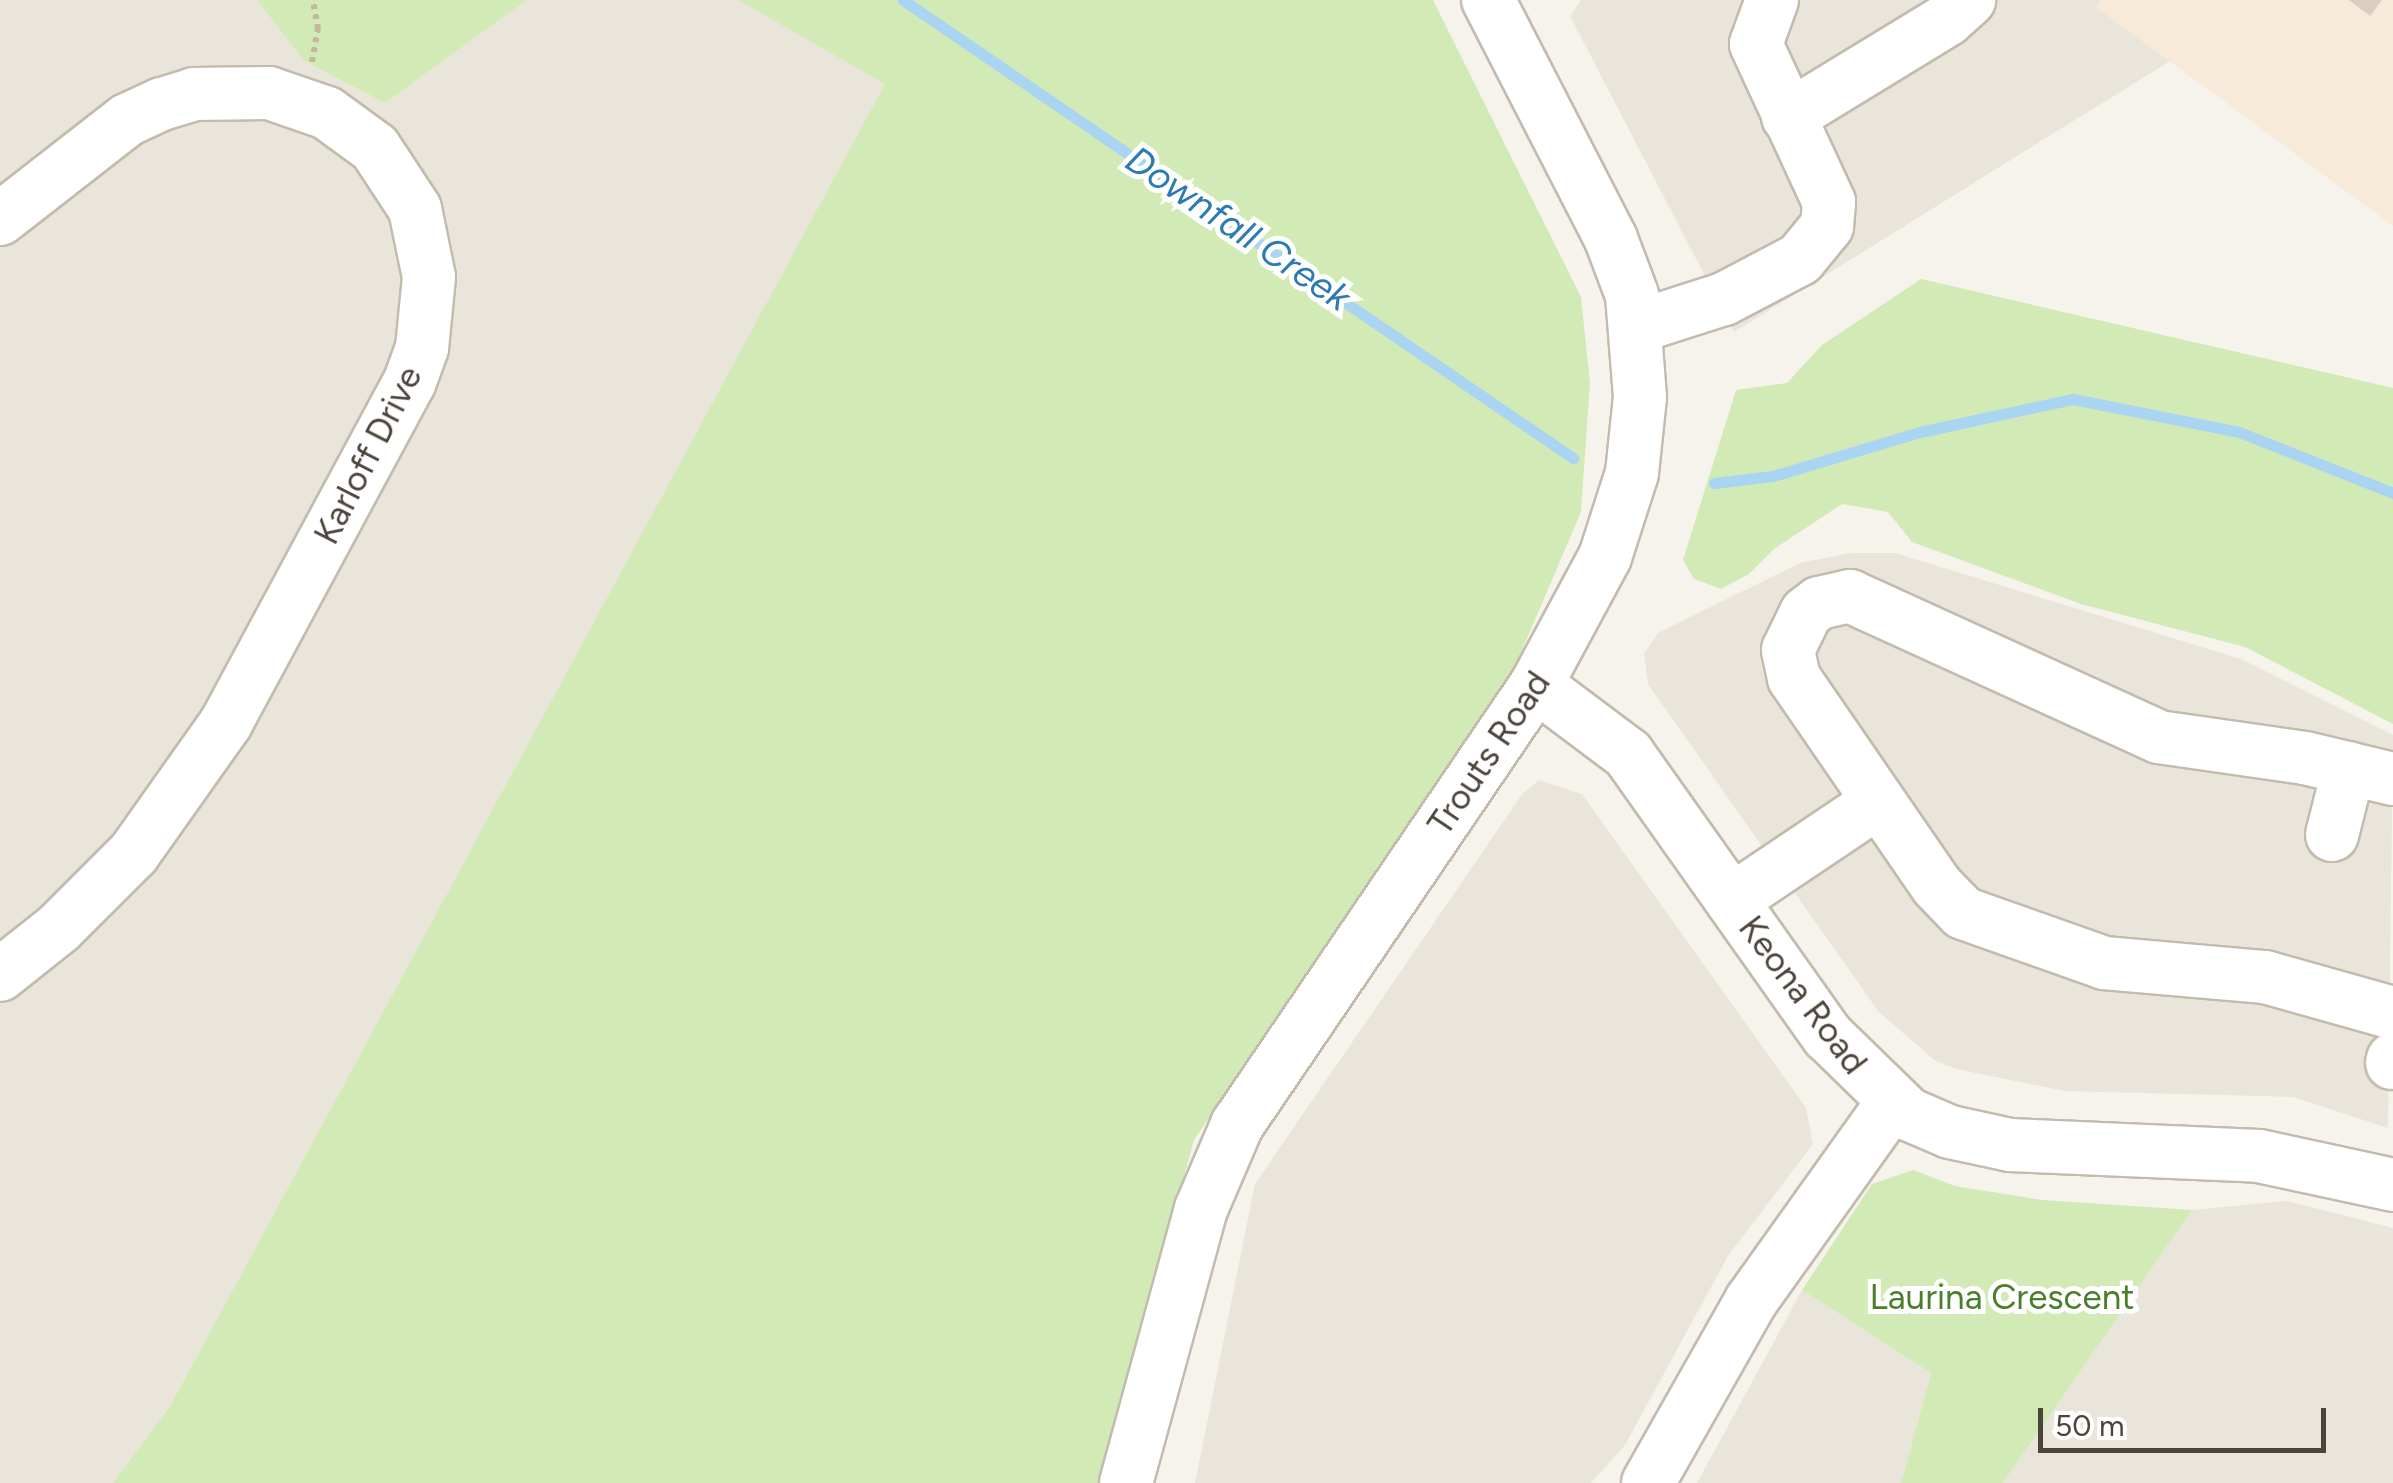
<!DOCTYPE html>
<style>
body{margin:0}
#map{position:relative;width:2393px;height:1483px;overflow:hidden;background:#f6f3ec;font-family:Figtree,sans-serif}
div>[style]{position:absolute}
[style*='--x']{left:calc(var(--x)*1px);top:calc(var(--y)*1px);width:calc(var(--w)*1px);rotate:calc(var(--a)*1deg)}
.residential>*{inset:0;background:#eae5da}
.commercial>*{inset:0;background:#f7ead8}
.green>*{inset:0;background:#d2eab5}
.stream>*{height:11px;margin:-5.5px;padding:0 5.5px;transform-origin:5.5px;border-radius:5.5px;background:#a9d4f2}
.building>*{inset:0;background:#d8cfc1}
.path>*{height:6px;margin-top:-3px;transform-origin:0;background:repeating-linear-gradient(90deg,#c4b79f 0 5px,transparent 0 10px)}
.roads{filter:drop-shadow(2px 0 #c2bbae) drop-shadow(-2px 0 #c2bbae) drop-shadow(0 2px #c2bbae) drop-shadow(0 -2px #c2bbae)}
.minor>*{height:52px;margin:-26px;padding:0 26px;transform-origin:26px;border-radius:26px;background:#fff}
span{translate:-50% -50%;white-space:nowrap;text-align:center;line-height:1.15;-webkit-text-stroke:10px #fff;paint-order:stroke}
.street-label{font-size:35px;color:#4b4439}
.park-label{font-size:35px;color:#4a7f2a}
.water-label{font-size:38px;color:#2e7ab2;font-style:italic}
.scale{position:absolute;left:2038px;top:1408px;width:288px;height:45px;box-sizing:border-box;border:5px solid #4b4439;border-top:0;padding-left:12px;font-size:30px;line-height:35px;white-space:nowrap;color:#4b4439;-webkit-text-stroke:8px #fff;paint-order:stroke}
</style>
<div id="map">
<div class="residential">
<div style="clip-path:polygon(0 0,257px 0,304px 61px,385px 103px,527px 0,738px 0,886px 83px,170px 1406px,113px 1483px,0 1483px)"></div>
<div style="clip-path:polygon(1581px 0,2101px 0,2096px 7px,2170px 61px,1734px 332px,1570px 16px)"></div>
<div style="clip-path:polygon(1850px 553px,1895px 553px,2241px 659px,2393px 735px,2388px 1128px,2293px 1097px,2065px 1091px,1956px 1069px,1934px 1060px,1878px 1011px,1648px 684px,1644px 654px,1658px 633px,1800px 563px)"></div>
<div style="clip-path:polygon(1539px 780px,1582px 794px,1806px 1108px,1813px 1144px,1728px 1256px,1625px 1445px,1591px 1483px,1195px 1483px,1255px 1184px,1523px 793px)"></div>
<div style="clip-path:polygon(2286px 1201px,2393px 1228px,2393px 1483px,2003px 1483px,2192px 1210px)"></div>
<div style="clip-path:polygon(1802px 1290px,1931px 1373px,1901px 1483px,1697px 1483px)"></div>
</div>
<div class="commercial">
<div style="clip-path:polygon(2101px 0,2393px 0,2393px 226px,2096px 7px)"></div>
</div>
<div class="green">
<div style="clip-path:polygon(257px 0,527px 0,385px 103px,304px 61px)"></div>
<div style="clip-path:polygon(738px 0,1433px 0,1581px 297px,1590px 383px,1581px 512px,1514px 669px,1194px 1140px,1099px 1483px,113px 1483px,170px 1406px,885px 84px)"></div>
<div style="clip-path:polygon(1921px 279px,2393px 388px,2393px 724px,2245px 647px,2081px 604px,1912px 542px,1888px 512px,1842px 504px,1774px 549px,1749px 574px,1721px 589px,1694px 579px,1683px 560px,1736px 390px,1787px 383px,1822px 345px)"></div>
<div style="clip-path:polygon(1913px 1170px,1955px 1186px,2042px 1200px,2192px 1210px,2003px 1483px,1901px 1483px,1931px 1373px,1802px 1290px,1872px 1184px)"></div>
</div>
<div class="stream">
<div style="--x:903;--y:0;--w:812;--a:34.36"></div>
<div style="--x:1714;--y:483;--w:59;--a:-6.8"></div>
<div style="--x:1773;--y:476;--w:153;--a:-16.7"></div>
<div style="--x:1920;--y:432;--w:157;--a:-12.2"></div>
<div style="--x:2073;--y:399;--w:169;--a:11.2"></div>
<div style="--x:2239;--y:432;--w:166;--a:21.6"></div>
</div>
<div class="building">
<div style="clip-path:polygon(2349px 0,2382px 0,2370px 16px)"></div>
</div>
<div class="path">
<div style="--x:312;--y:62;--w:34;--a:-80"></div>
<div style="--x:318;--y:29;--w:29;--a:-100"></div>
</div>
<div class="roads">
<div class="minor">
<div style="--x:1788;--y:117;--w:186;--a:-31.4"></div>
<div style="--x:1947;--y:20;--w:30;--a:-42"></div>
<div style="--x:0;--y:219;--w:161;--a:-37.9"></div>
<div style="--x:127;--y:120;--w:38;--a:-25"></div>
<div style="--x:162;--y:104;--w:34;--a:-17"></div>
<div style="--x:194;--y:94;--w:75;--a:-0.8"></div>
<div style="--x:269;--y:93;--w:61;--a:19"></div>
<div style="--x:327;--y:113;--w:59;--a:36.1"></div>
<div style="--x:375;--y:148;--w:73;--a:56.7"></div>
<div style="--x:415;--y:209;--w:69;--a:78.4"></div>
<div style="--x:429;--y:277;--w:71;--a:95.6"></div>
<div style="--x:422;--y:348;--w:37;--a:110"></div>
<div style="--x:409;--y:383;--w:386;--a:118.3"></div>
<div style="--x:226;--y:723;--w:159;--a:125.3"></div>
<div style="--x:134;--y:853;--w:106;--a:135"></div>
<div style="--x:59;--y:928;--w:75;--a:141.5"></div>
<div style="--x:1636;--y:327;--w:92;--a:-17.7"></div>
<div style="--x:1724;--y:299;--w:86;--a:-27.8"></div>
<div style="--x:1800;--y:259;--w:43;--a:-50.7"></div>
<div style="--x:1827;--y:226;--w:24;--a:-85"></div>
<div style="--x:1829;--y:202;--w:174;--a:-114.8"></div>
<div style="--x:1756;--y:44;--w:47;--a:-70"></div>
<div style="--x:1536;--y:685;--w:115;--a:36.9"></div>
<div style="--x:1628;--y:754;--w:346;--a:54.7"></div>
<div style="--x:1828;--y:1036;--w:112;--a:44.3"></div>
<div style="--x:1908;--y:1114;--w:46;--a:23.2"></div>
<div style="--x:1950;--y:1132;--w:61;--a:12.2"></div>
<div style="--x:2010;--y:1145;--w:249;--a:2.5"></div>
<div style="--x:2259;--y:1156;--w:137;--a:12.2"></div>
<div style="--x:2393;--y:779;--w:90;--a:-166.6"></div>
<div style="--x:2305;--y:758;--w:148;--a:-171.8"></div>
<div style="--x:2159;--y:737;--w:340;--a:-155.5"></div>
<div style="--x:1850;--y:596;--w:32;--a:167"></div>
<div style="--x:1819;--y:603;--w:16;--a:142"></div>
<div style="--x:1806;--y:613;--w:41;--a:115.9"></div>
<div style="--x:1788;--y:650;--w:29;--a:78"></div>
<div style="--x:1794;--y:678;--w:252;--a:55.5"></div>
<div style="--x:1937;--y:886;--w:37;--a:46"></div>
<div style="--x:1963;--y:913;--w:150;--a:19.5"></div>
<div style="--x:2104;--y:963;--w:162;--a:5"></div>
<div style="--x:2265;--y:977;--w:133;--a:15.7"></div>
<div style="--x:2332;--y:835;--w:69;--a:-75.8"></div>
<div style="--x:1732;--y:900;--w:176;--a:-33.9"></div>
<div style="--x:2392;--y:1063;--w:4;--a:-76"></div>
<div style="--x:1126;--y:1483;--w:284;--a:-74.7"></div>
<div style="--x:1201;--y:1209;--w:91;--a:-66.8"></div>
<div style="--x:1237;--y:1125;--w:532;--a:-55.8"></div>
<div style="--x:1536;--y:685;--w:145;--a:-61.7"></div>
<div style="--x:1605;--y:557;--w:88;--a:-72.2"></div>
<div style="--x:1632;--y:473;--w:76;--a:-84"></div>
<div style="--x:1640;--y:397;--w:102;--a:-94.5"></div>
<div style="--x:1632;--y:295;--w:60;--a:-110.6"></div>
<div style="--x:1611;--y:239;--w:269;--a:-117.2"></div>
<div style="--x:1648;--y:1483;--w:209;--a:-60.5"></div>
<div style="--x:1751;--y:1301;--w:243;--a:-54.5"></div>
</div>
</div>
<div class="street-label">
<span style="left:368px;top:455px;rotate:-63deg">Karloff Drive</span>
<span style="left:1489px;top:753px;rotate:-56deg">Trouts Road</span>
<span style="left:1803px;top:995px;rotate:53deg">Keona Road</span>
</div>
<div class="park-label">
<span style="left:2002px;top:1297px">Laurina Crescent</span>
</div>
<div class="water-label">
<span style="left:1238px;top:229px;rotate:34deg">Downfall Creek</span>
</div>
<div class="scale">50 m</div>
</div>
